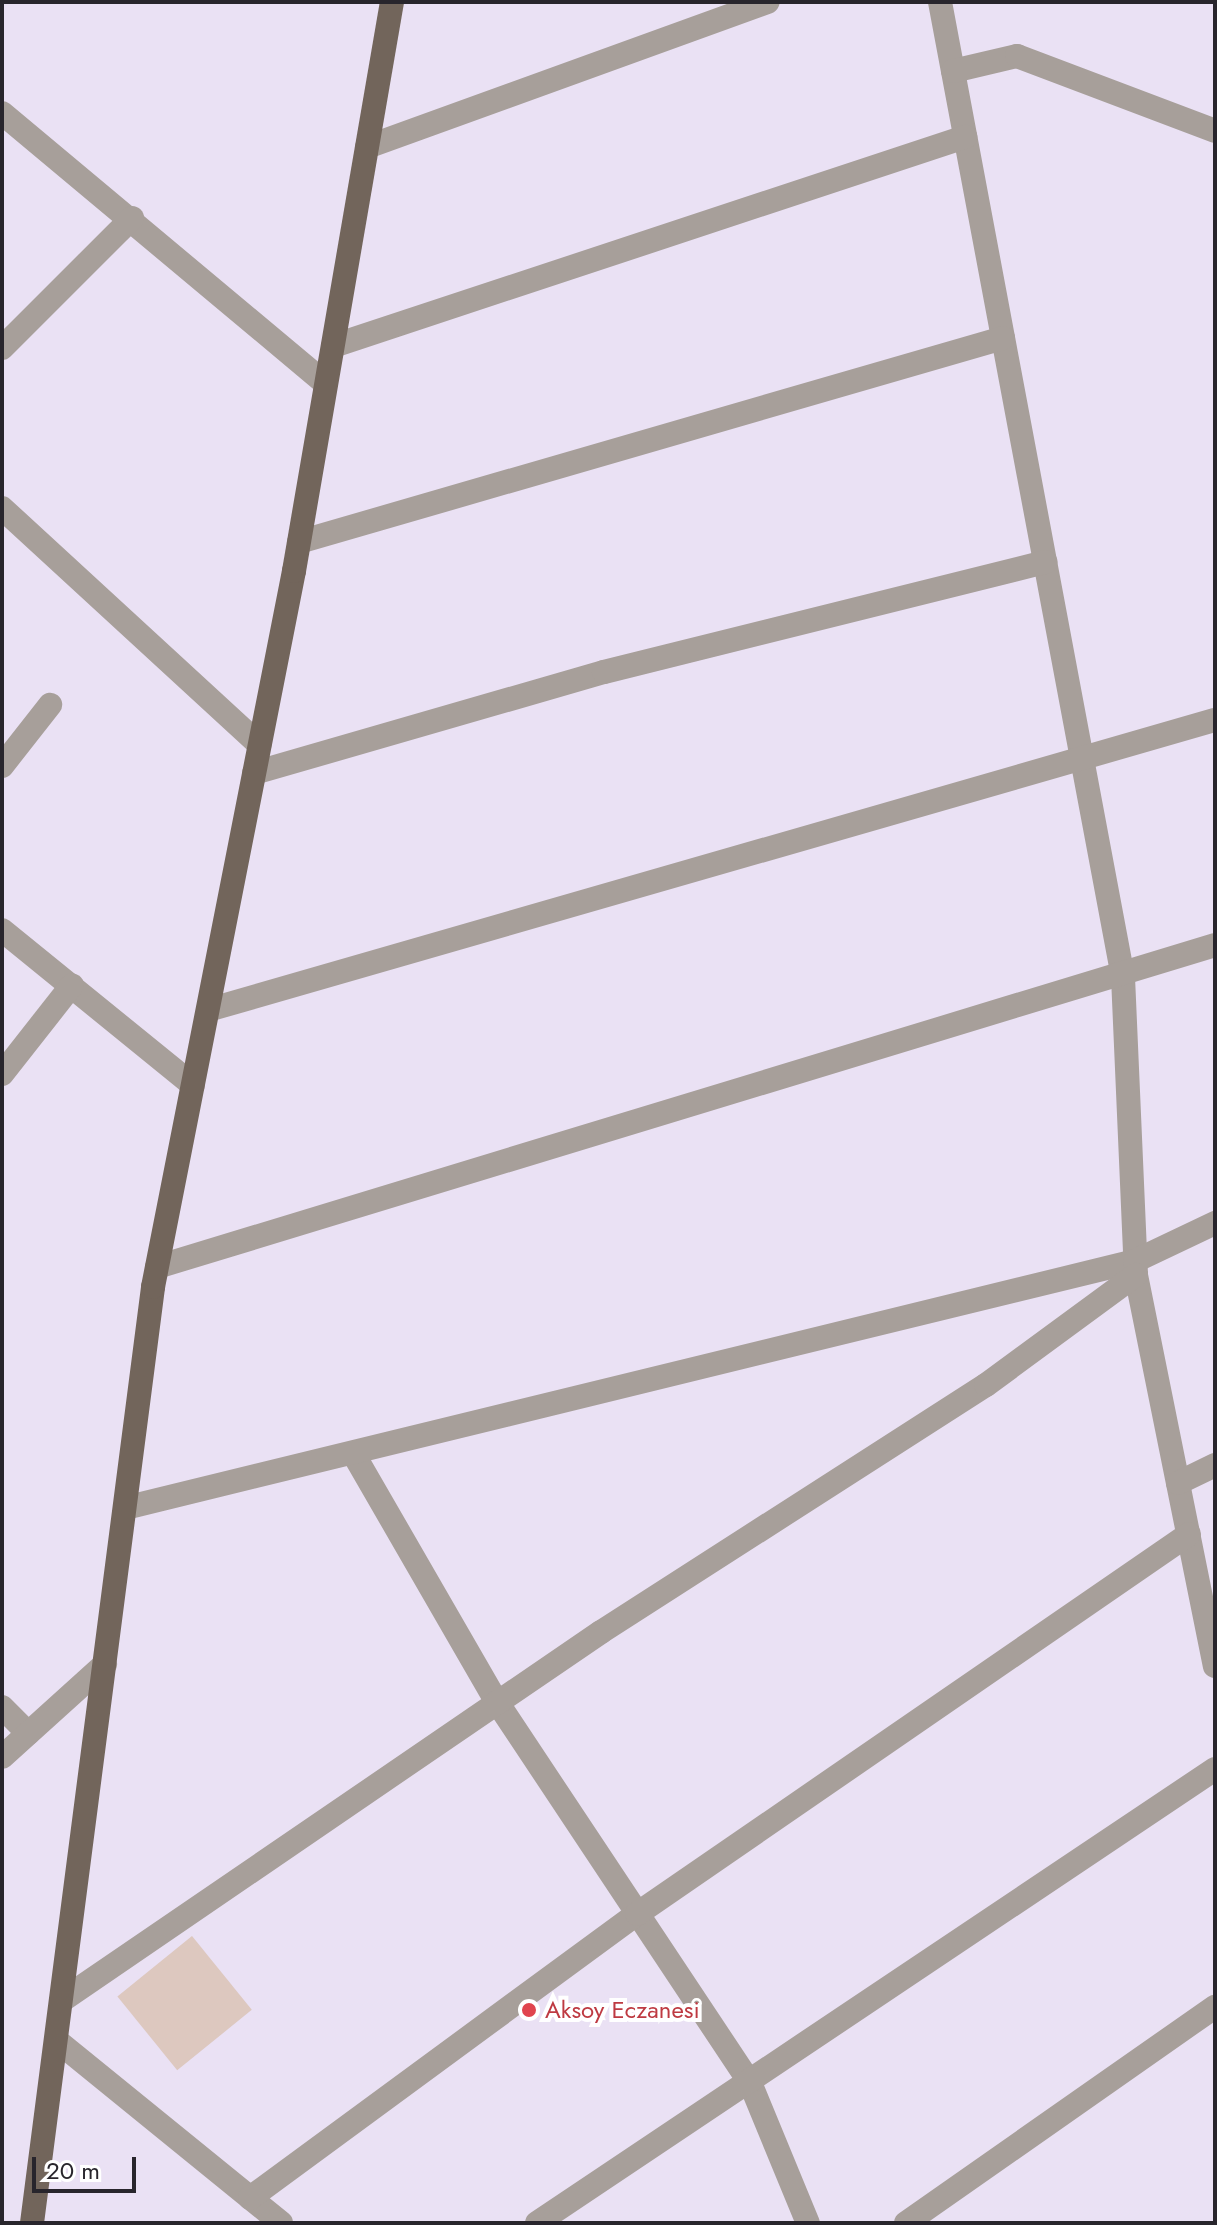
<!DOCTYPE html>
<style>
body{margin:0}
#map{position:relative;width:1217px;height:2225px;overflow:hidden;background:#eae1f4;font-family:Jost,sans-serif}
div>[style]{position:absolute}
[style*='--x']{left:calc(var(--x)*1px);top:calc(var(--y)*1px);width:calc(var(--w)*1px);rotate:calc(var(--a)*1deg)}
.building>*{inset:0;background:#ddc8bf;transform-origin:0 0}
.minor>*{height:24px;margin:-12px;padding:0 12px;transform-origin:12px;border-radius:12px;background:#a79f9a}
.major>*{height:24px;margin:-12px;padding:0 12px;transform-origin:12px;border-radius:12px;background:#72655b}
.dots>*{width:22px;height:22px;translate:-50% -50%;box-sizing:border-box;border:4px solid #fff;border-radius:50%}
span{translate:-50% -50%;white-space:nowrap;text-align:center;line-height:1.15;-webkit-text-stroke:8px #fff;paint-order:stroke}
.health-label{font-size:24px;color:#be3a42}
.left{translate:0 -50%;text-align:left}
.frame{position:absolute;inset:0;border:4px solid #28252c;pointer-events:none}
.scale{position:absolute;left:32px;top:2157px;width:104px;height:36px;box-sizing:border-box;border:4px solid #28252c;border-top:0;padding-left:10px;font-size:24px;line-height:28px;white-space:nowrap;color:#28252c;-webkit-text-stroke:6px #fff;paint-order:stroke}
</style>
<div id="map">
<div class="building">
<div style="left:192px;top:1936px;width:95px;height:96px;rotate:51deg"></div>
</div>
<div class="minor">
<div style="--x:940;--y:2;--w:992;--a:79.37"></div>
<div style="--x:1123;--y:977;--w:298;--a:87.5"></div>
<div style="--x:1136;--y:1275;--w:399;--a:78.6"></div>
<div style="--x:953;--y:71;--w:66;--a:-13.2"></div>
<div style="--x:1017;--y:56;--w:212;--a:20.7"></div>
<div style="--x:2;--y:113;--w:422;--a:39.9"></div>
<div style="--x:367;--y:147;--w:426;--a:-19.9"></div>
<div style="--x:333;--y:346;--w:666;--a:-18.3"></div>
<div style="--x:2;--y:348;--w:184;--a:-45"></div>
<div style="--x:2;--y:508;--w:350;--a:42.6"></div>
<div style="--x:299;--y:542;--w:733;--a:-16.16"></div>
<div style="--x:2;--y:766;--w:78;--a:-51.8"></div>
<div style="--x:254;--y:773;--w:364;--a:-16.1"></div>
<div style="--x:604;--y:672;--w:455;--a:-14"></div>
<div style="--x:2;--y:930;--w:246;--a:39.1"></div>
<div style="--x:208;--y:1010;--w:1048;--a:-16.07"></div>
<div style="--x:2;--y:1074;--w:113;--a:-51.8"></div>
<div style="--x:157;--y:1267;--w:1106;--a:-16.93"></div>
<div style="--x:353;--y:1453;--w:288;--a:60"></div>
<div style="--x:497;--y:1702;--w:460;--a:56.4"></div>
<div style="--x:751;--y:2085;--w:149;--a:67.6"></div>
<div style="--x:1178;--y:1483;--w:41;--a:-25.9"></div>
<div style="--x:125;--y:1508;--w:1040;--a:-13.74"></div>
<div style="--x:1135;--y:1261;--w:89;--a:-25.4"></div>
<div style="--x:2;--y:1707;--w:37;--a:45"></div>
<div style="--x:2;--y:1757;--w:139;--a:-42.1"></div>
<div style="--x:61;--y:2001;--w:654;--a:-34.35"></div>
<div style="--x:601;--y:1632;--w:457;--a:-32.7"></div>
<div style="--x:986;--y:1385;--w:186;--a:-36.3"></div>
<div style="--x:56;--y:2040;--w:290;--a:39.1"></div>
<div style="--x:250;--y:2198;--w:480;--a:-36.3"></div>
<div style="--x:637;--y:1914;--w:670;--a:-34.54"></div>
<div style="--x:537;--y:2223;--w:816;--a:-33.81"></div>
<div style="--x:906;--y:2223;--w:377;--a:-35"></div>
</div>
<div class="major">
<div style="--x:32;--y:2223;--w:944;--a:-82.63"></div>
<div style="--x:153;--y:1287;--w:730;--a:-78.86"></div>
<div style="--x:294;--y:571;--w:577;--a:-80.23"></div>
</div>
<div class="dots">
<div style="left:529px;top:2010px;background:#e0444e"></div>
</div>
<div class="health-label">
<span class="left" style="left:545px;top:2010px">Aksoy Eczanesi</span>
</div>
<div class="frame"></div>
<div class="scale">20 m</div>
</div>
